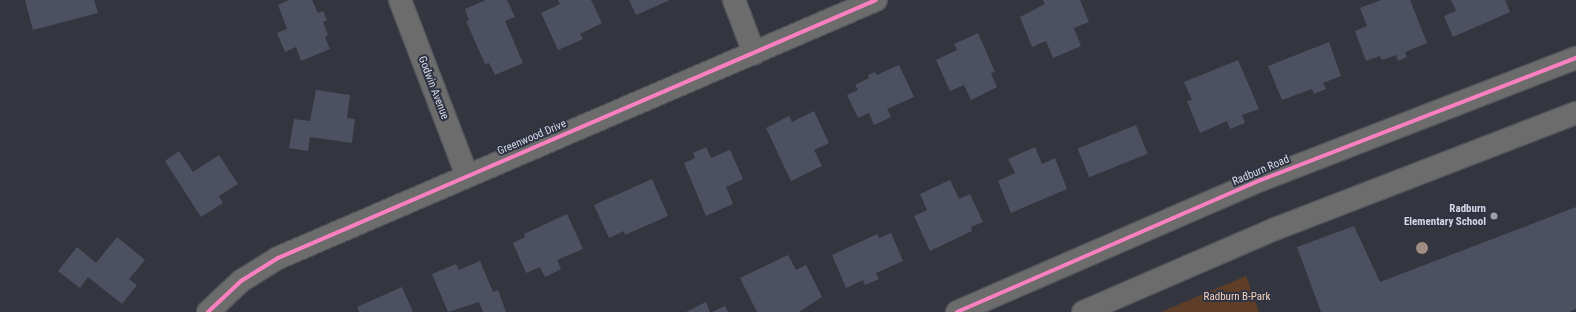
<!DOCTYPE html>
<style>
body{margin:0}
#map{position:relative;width:1576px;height:312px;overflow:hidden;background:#34363f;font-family:"Roboto Condensed",sans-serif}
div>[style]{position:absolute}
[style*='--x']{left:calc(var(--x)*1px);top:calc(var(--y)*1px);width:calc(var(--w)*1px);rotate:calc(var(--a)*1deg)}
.green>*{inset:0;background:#5e3e27}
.building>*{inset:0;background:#4c5060;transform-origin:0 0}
.roads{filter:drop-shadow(1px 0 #52545c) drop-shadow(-1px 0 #52545c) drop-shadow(0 1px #52545c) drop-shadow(0 -1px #52545c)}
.minor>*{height:22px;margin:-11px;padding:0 11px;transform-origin:11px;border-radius:11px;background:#6c6c6d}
.cycleway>*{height:4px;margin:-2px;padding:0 2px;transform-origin:2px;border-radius:2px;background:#ff80c0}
.trees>*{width:12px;height:12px;margin:-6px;border-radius:50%;background:#9f8c82}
.dots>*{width:11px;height:11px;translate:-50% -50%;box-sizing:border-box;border:2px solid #2f3343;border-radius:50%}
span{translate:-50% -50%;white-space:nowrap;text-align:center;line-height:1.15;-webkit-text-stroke:4px #2f3343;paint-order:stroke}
.street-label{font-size:11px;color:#d5d8e2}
.poi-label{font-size:11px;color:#d5d8e2;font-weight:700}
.right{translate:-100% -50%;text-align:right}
.park-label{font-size:11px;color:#f7d2b8}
</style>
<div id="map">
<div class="green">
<div style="clip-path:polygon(1246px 276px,1259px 312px,1161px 312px)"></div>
</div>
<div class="building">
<div style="clip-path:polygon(25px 0,94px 0,98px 13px,33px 30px)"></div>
<div style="clip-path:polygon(289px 0,312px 0,318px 13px,323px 11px,327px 20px,323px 22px,328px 35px,325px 37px,330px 49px,301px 61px,296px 47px,285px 52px,277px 33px,287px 29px,278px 5px)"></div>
<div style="clip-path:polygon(486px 0,507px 0,515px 17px,505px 21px,523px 63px,495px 75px,489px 63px,485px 64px,466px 21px,469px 20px,465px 9px)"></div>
<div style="clip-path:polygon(558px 0,591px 0,602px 23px,580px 34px,583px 39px,558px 50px,541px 13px,560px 4px)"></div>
<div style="clip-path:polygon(629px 0,670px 0,636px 15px)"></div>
<div style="clip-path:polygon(1043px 0,1080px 0,1089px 22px,1074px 28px,1081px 46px,1053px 58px,1046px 41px,1032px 47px,1020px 17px,1045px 4px)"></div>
<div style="clip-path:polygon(1381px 0,1410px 0,1427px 43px,1405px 52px,1407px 57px,1398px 61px,1396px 55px,1382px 60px,1380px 56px,1366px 61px,1355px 31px,1367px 26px,1360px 8px)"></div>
<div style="clip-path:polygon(1451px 0,1505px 0,1510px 12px,1453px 37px,1444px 16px,1456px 11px)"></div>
<div style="clip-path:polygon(978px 33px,995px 72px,991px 73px,997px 87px,971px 100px,964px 85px,950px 91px,936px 60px,957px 50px,954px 44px)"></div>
<div style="clip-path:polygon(1329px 42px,1341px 76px,1323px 83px,1326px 89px,1314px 94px,1312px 89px,1282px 100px,1268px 66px)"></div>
<div style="clip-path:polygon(1238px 60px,1259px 109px,1242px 115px,1245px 123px,1230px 129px,1227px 121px,1200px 133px,1187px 101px,1192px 100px,1184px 82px)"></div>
<div style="clip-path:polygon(899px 65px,914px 97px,887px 109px,891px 117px,874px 125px,869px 113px,858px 118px,847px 95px,858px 90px,855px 85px,869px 78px,868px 75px,875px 72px,877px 75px)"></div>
<div style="clip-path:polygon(316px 90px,350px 95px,347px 118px,355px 119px,352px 143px,310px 137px,308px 151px,289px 148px,294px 119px,310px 121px)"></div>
<div style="clip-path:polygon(814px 111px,829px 143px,814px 150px,822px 166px,791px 181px,766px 128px,789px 116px,792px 122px)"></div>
<div style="left:1136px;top:125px;width:31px;height:63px;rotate:68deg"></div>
<div style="clip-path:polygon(706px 147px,711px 158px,730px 150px,743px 179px,726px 187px,733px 204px,706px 216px,684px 163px,695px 158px,693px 153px)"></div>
<div style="clip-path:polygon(1035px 147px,1042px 164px,1055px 158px,1067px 189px,1011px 213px,998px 181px,1015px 173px,1008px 159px)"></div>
<div style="clip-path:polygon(179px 151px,193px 172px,219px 155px,238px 184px,219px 196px,223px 203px,201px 217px,165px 161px)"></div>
<div style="clip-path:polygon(652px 179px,668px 216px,625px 235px,624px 231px,609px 238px,594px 205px)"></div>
<div style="clip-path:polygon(950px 180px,959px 199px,970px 194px,983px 222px,971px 227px,972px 231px,930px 251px,914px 216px,927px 210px,920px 194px)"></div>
<div style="clip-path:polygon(1576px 207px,1576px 309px,1569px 312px,1321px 312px,1297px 247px,1354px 226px,1380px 282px)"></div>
<div style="clip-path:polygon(567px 214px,583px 249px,557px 260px,561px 269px,545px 277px,540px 267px,526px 273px,513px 243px,525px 237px,524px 234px)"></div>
<div style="clip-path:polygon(891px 233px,903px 261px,876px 273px,879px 279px,865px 285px,863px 280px,846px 288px,832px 255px,877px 234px,879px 238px)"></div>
<div style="clip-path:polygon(117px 237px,145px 260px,129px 279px,137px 285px,122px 304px,88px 277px,80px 288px,58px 271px,77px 247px,96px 263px)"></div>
<div style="clip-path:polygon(788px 255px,796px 270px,806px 265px,822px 297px,799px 312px,757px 312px,740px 278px)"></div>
<div style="clip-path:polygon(480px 261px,493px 292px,498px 290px,506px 312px,483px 312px,479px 302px,448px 312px,432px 274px,456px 264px,459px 270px)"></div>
<div style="clip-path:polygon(402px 287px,413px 312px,359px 312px,357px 307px)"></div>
<div style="clip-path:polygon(706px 302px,710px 312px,686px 312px)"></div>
<div style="clip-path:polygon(725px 306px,728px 312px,712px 312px)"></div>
</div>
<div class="roads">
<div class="minor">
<div style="--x:400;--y:0;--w:187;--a:69.1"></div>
<div style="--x:734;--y:0;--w:57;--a:69.3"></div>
<div style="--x:208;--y:312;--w:45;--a:-43.2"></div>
<div style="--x:241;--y:281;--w:44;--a:-31.9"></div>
<div style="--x:278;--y:258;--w:651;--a:-23.34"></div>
<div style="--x:957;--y:312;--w:331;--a:-23.5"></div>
<div style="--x:1261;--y:180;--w:338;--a:-21.2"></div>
<div style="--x:1083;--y:312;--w:209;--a:-23.4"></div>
<div style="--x:1275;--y:229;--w:323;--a:-21.1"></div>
</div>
</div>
<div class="cycleway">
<div style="--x:208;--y:312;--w:45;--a:-43.2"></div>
<div style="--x:241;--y:281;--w:44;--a:-31.9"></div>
<div style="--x:278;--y:258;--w:651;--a:-23.34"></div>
<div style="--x:957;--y:312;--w:331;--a:-23.5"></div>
<div style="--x:1261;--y:180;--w:338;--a:-21.2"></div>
</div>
<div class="trees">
<div style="left:1422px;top:248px"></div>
</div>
<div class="dots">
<div style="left:1494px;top:216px;background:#9d9fa9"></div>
</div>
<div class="street-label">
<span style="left:433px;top:88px;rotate:69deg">Godwin Avenue</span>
<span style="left:532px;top:138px;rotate:-23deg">Greenwood Drive</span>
<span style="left:1261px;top:171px;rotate:-23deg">Radburn Road</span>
</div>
<div class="poi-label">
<span class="right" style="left:1486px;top:216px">Radburn<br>Elementary School</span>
</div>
<div class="park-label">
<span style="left:1237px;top:297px">Radburn B-Park</span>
</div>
</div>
